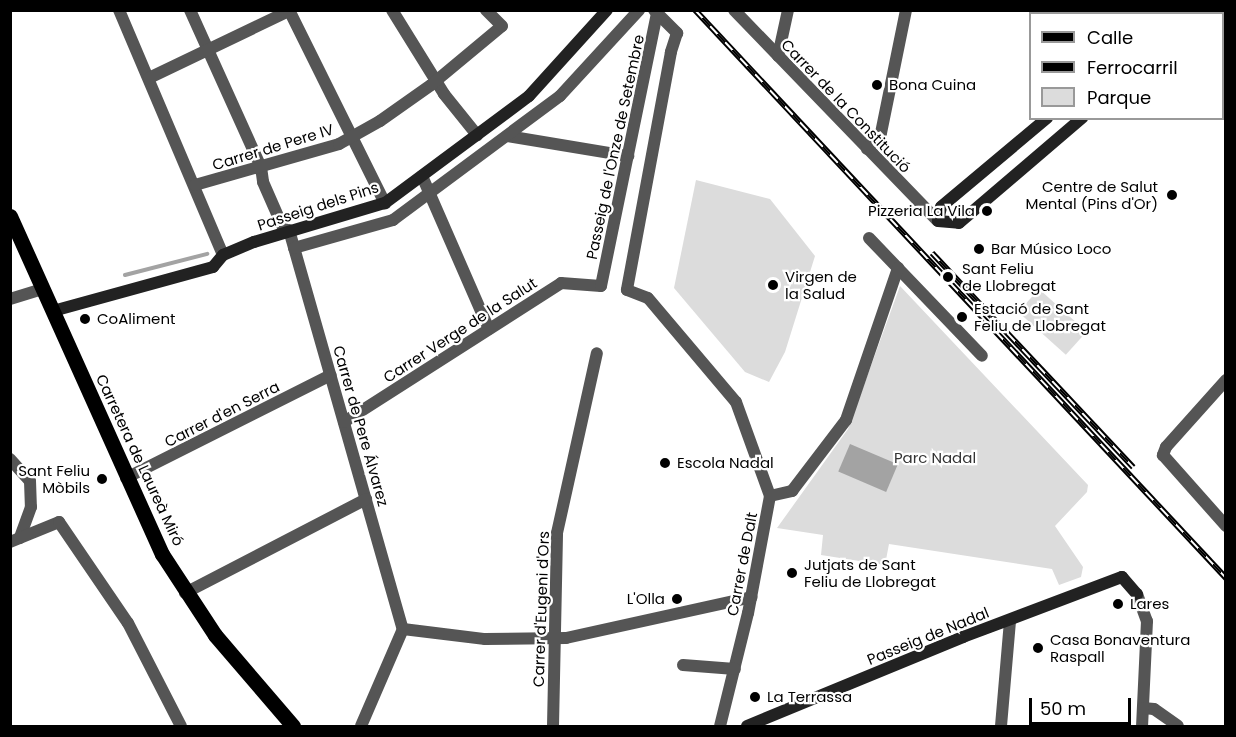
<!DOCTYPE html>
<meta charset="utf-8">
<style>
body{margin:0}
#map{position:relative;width:1236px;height:737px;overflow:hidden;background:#fff;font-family:Poppins,sans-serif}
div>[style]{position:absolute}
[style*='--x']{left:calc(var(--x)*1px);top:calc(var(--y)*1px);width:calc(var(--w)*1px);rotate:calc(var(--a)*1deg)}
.green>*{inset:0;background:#dcdcdc;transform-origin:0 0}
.water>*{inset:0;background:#a3a3a3;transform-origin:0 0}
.stream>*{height:4px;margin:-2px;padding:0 2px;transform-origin:2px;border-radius:2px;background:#a3a3a3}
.street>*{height:12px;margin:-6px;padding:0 6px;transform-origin:6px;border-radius:6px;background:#555}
.secondary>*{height:12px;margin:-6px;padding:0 6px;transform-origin:6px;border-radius:6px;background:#222}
.primary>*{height:15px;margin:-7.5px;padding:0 7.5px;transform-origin:7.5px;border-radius:7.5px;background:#000}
.rail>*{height:6px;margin-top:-3px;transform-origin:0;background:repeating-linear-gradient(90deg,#fff 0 11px,#000 0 22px);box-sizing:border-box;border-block:2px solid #000}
.dots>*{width:16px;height:16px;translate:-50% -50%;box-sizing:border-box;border:3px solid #fff;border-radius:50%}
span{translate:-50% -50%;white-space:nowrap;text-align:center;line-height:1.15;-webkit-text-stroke:4.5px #fff;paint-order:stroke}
.poi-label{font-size:15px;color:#000}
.left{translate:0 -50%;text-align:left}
.right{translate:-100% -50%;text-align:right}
.street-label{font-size:15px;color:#000}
.park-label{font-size:15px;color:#333}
.frame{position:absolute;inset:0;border:12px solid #000;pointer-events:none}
.legend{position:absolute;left:1029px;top:12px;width:195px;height:108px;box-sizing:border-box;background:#fff;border:2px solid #999;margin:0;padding:8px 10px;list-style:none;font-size:18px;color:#000}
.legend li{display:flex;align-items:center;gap:12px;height:30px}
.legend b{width:30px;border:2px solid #999}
.scale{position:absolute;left:1029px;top:698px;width:102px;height:27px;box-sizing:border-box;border:3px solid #000;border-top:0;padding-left:8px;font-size:18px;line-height:21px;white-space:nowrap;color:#000;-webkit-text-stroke:4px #fff;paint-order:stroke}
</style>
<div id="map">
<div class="green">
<div style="clip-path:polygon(696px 180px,770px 199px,815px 256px,785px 352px,769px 382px,745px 372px,674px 288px)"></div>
<div style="clip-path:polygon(900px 286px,1088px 485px,1087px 492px,1055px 526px,1083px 567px,1081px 577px,1059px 585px,1052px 569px,889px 544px,885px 565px,821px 555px,823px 535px,777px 528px,848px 429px)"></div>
<div style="left:1039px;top:289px;width:64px;height:31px;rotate:42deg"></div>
</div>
<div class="water">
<div style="left:850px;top:444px;width:52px;height:30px;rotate:23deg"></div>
</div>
<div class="stream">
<div style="--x:125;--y:275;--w:85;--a:-14.4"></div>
</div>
<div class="street">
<div style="--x:119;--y:10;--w:266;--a:67"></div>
<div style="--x:190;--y:10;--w:172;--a:65.7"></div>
<div style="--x:261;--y:167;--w:15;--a:82"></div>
<div style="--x:263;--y:182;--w:55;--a:66.3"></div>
<div style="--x:289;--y:10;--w:216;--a:63.6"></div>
<div style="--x:392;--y:10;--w:99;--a:58.2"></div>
<div style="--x:444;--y:94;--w:53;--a:51.2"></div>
<div style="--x:654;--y:10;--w:33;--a:45"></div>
<div style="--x:677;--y:33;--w:20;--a:108"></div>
<div style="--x:671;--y:52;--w:242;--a:100.5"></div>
<div style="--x:627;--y:290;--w:22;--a:21"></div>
<div style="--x:648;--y:298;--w:136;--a:49.8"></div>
<div style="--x:736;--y:402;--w:100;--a:70.1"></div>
<div style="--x:770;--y:496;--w:119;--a:100.6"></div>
<div style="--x:748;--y:613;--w:116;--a:103.9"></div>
<div style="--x:734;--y:10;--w:293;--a:46"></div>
<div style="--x:1161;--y:10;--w:4;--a:63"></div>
<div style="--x:778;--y:56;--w:47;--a:-77.7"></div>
<div style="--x:149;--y:78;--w:157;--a:-25.6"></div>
<div style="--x:507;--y:136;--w:123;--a:9.4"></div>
<div style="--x:867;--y:149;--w:21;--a:-49"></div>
<div style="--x:881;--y:133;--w:126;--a:-78.5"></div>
<div style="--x:422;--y:176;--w:167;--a:66.4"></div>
<div style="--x:195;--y:185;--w:150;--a:-15.9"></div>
<div style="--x:339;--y:144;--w:47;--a:-29.3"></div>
<div style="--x:380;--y:121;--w:62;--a:-35.2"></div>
<div style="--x:431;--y:85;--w:92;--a:-39.7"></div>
<div style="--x:502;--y:26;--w:23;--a:-135"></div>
<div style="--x:289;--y:230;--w:415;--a:74.1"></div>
<div style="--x:869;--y:238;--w:163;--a:46.2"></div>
<div style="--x:294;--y:248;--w:103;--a:-15.8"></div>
<div style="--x:393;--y:220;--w:208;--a:-36.6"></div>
<div style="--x:560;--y:96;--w:117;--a:-47.4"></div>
<div style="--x:10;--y:299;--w:34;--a:-17"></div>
<div style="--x:1226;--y:380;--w:90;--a:131.8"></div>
<div style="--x:1166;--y:447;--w:9;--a:111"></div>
<div style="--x:1163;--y:455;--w:95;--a:48.4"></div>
<div style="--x:344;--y:422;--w:258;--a:-32.6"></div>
<div style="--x:561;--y:283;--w:40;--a:4.3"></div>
<div style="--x:601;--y:286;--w:278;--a:-78.4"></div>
<div style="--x:10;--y:459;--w:30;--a:48"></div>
<div style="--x:30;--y:481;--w:26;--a:88"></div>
<div style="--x:31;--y:507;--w:33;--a:110"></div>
<div style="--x:126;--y:478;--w:229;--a:-26.7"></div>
<div style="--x:770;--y:496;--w:23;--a:-13"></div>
<div style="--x:792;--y:491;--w:89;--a:-52.7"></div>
<div style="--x:846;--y:420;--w:161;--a:-71.1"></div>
<div style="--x:10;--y:542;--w:53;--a:-22.2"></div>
<div style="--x:59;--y:522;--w:122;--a:55.7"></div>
<div style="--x:128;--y:623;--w:116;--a:62.8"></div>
<div style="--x:185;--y:593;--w:204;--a:-27.4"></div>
<div style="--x:1137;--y:594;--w:29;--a:70"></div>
<div style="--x:1147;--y:621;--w:105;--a:92.7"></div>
<div style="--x:683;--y:665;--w:52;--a:4.4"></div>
<div style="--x:1143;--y:708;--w:11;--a:5"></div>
<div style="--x:1154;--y:709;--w:29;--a:35"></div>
<div style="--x:361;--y:726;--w:106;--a:-66.6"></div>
<div style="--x:403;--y:629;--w:83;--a:7"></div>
<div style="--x:485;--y:639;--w:81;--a:-0.7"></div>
<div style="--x:566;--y:638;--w:190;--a:-12.4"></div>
<div style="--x:553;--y:726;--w:193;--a:-88.8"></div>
<div style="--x:557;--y:533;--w:184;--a:-77.5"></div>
<div style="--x:1001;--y:726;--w:106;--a:-85.1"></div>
</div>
<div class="secondary">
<div style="--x:1203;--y:14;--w:8;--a:-30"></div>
<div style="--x:1047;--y:118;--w:138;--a:140"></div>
<div style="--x:941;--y:207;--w:14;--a:102"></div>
<div style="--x:938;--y:221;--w:21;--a:5"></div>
<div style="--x:959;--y:223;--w:162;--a:-40.5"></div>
<div style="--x:53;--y:311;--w:166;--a:-15.4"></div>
<div style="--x:213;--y:267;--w:16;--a:-50"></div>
<div style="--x:223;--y:255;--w:34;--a:-23"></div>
<div style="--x:254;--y:242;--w:137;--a:-16.6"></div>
<div style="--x:385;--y:203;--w:179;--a:-36.6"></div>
<div style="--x:529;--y:96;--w:116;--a:-47.8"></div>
<div style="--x:747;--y:726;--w:234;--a:-22.4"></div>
<div style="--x:963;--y:637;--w:170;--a:-20.7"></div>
<div style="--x:1122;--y:577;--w:23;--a:49"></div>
</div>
<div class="primary">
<div style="--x:10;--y:216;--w:371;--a:65.8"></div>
<div style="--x:162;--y:554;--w:97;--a:56.8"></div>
<div style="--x:215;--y:635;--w:120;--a:49.4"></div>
</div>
<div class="rail">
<div style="--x:695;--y:10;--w:778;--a:46.93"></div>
<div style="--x:932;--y:253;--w:294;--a:46.8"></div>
</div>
<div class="dots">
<div style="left:877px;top:85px;background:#000"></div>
<div style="left:1172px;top:195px;background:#000"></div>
<div style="left:987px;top:211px;background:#000"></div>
<div style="left:979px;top:249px;background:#000"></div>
<div style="left:948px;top:277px;background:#000"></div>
<div style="left:773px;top:285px;background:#000"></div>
<div style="left:962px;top:317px;background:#000"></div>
<div style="left:85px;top:319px;background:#000"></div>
<div style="left:665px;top:463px;background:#000"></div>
<div style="left:102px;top:479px;background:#000"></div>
<div style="left:792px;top:573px;background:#000"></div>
<div style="left:677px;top:599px;background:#000"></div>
<div style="left:1118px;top:604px;background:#000"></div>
<div style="left:1038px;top:648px;background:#000"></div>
<div style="left:755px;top:697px;background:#000"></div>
</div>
<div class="poi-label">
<span class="left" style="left:889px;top:85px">Bona Cuina</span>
<span class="right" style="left:1158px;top:195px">Centre de Salut<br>Mental (Pins d'Or)</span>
<span class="right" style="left:975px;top:211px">Pizzeria La Vila</span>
<span class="left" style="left:991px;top:249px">Bar Músico Loco</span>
<span class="left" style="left:962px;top:277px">Sant Feliu<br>de Llobregat</span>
<span class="left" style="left:785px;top:285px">Virgen de<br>la Salud</span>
<span class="left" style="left:974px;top:317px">Estació de Sant<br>Feliu de Llobregat</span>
<span class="left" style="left:97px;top:319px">CoAliment</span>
<span class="left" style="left:677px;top:463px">Escola Nadal</span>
<span class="right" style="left:90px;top:479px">Sant Feliu<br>Mòbils</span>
<span class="left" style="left:804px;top:573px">Jutjats de Sant<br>Feliu de Llobregat</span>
<span class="right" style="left:665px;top:599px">L'Olla</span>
<span class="left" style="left:1130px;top:604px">Lares</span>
<span class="left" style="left:1050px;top:648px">Casa Bonaventura<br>Raspall</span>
<span class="left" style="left:767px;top:697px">La Terrassa</span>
</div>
<div class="street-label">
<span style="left:846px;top:106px;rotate:46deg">Carrer de la Constitució</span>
<span style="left:273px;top:147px;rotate:-17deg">Carrer de Pere IV</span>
<span style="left:615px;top:147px;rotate:-78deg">Passeig de l'Onze de Setembre</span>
<span style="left:318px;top:206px;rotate:-18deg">Passeig dels Pins</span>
<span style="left:460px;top:330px;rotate:-33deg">Carrer Verge de la Salut</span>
<span style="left:222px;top:414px;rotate:-27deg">Carrer d'en Serra</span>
<span style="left:361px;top:426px;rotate:74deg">Carrer de Pere Álvarez</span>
<span style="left:140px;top:460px;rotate:65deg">Carretera de Laureà Miró</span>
<span style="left:742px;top:564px;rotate:-79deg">Carrer de Dalt</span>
<span style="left:541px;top:609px;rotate:-88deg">Carrer d'Eugeni d'Ors</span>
<span style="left:928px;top:636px;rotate:-22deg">Passeig de Nadal</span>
</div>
<div class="park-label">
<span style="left:935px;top:458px">Parc Nadal</span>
</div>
<div class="frame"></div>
<ul class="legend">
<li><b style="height:8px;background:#000"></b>Calle</li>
<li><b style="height:8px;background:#000"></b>Ferrocarril</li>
<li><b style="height:16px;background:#dcdcdc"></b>Parque</li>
</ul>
<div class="scale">50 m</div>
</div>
